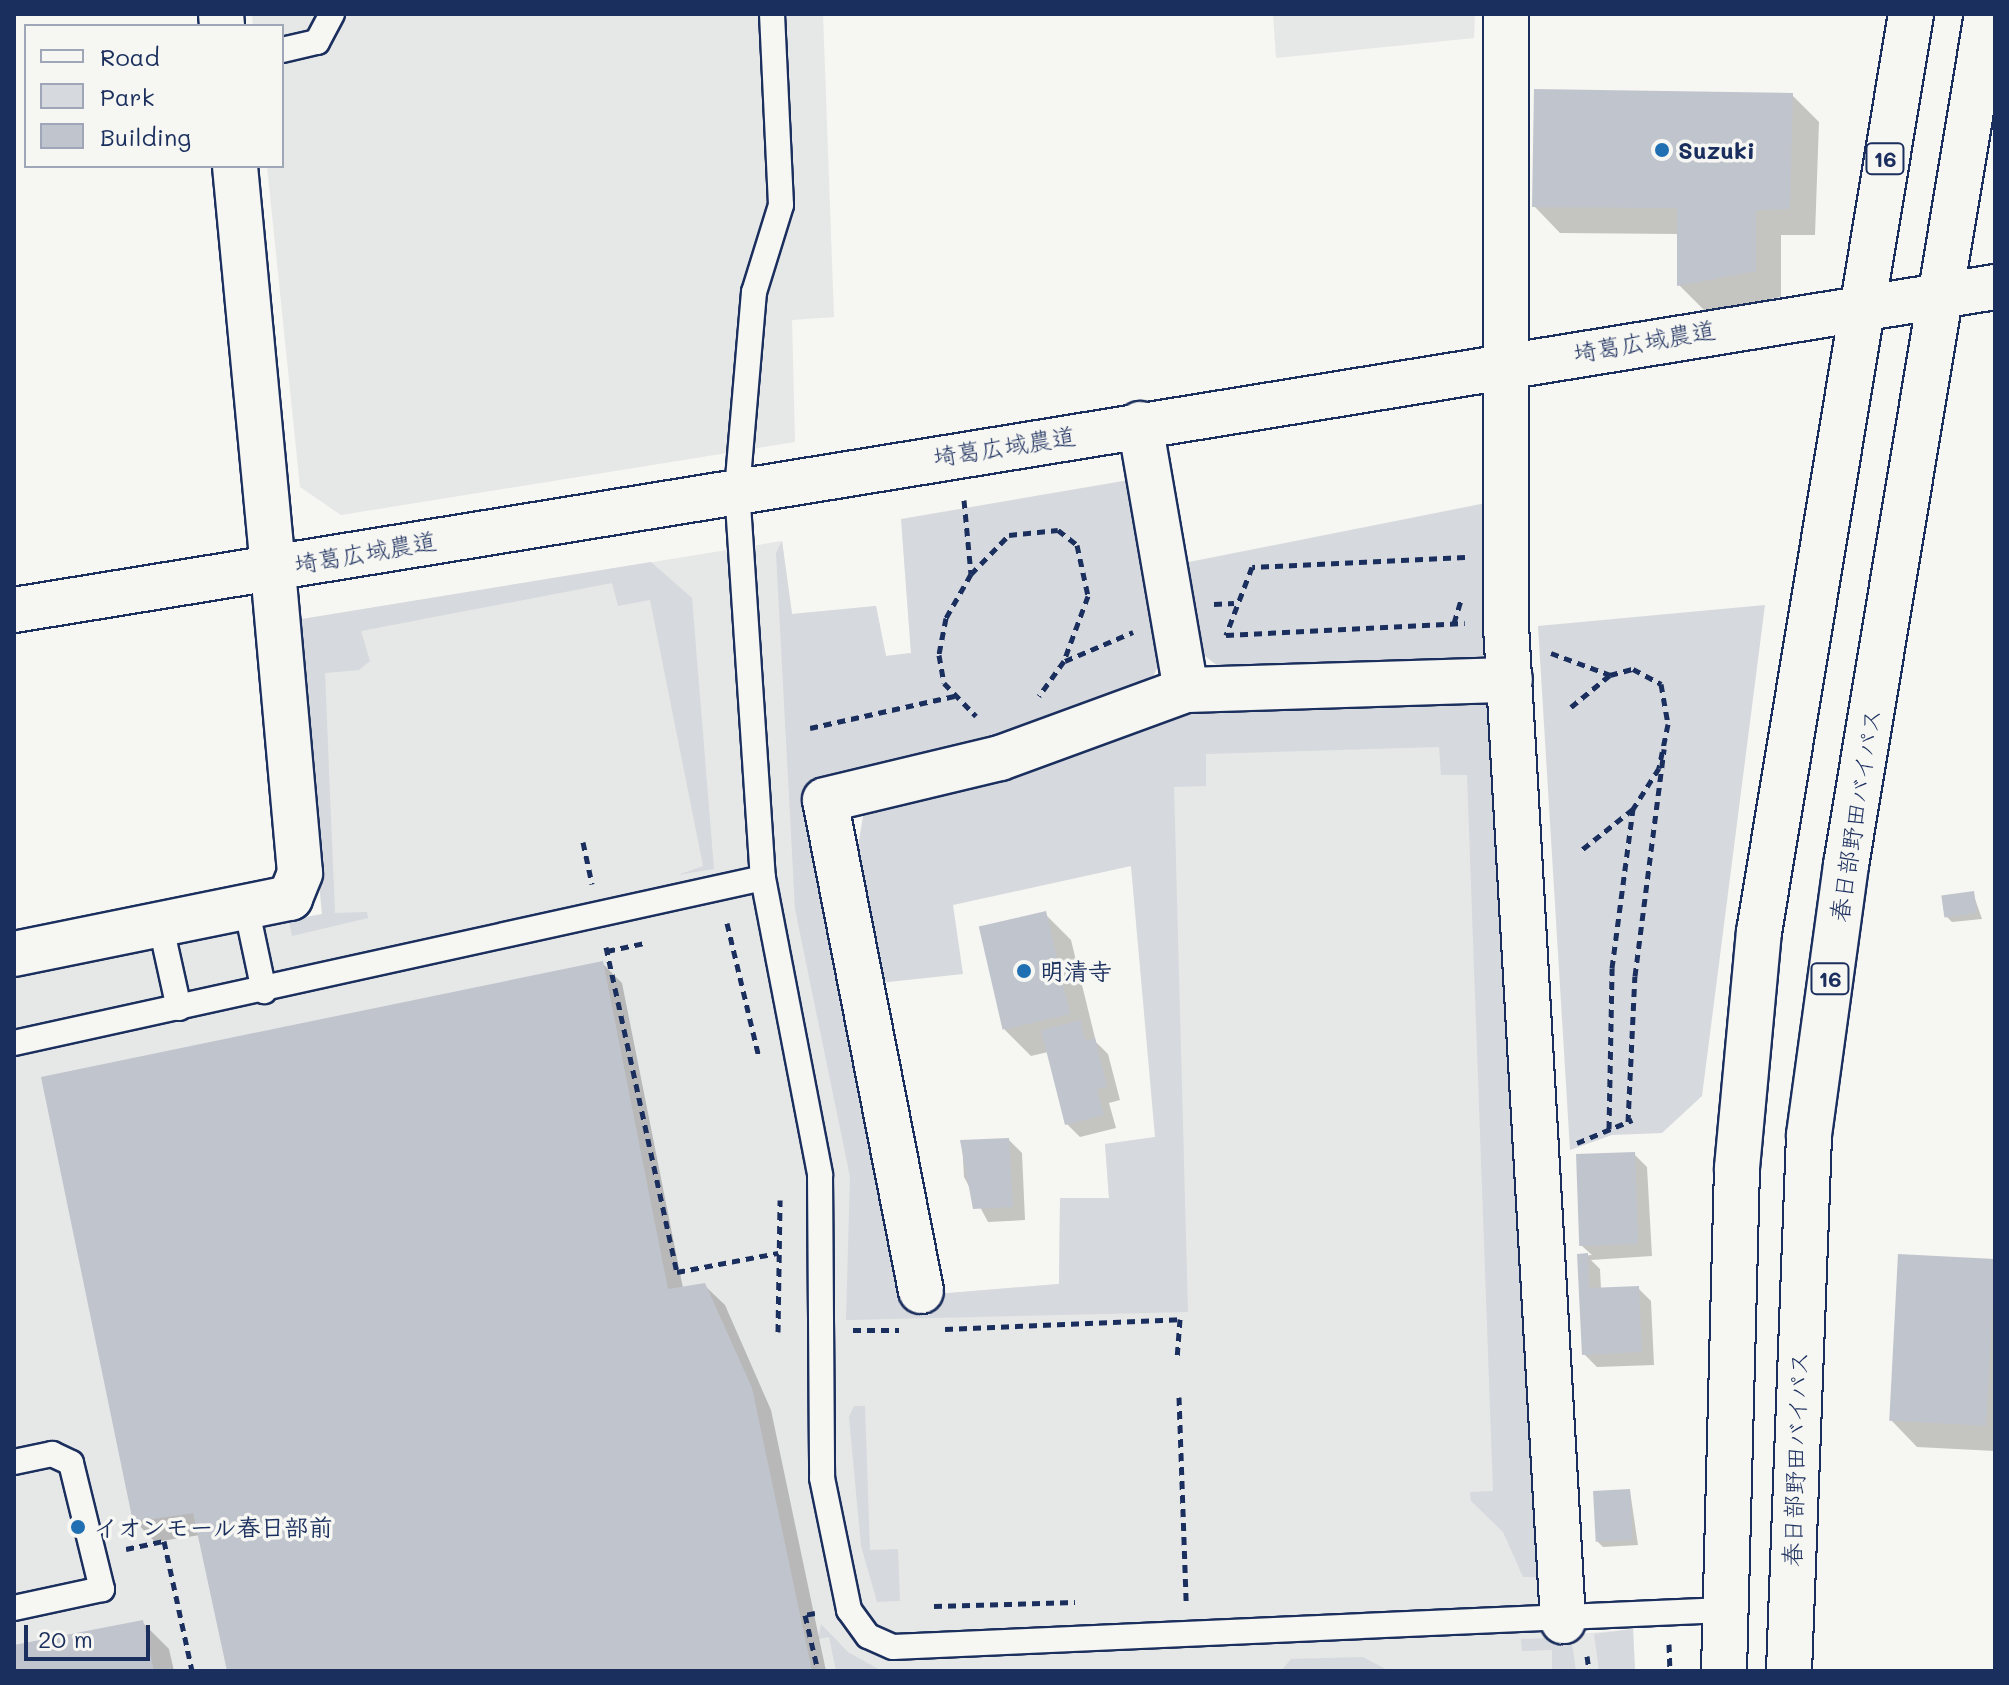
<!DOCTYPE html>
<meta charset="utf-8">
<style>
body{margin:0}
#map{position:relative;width:2009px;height:1685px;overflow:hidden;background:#f6f6f2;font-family:Mali,"Klee One",sans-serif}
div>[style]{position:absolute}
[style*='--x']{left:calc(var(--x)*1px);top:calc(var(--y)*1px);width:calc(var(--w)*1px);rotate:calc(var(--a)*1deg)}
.built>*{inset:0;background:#e6e7e7}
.green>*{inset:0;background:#d6d9dd}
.shadow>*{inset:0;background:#0003}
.building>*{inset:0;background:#c0c4cd;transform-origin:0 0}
.path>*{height:5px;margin-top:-2.5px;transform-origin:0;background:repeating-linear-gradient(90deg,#1b2f5e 0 8px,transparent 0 14px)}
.roads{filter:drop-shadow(2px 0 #1b2f5e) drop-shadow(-2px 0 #1b2f5e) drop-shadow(0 2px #1b2f5e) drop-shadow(0 -2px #1b2f5e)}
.lane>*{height:24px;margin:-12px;padding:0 12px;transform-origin:12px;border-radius:12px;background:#f6f6f2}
.street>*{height:44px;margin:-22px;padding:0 22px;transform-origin:22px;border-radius:22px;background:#f6f6f2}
.secondary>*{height:44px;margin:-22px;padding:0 22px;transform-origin:22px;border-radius:22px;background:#f6f6f2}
.highway>*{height:44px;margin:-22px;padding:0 22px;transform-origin:22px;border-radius:22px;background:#f6f6f2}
.dots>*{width:22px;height:22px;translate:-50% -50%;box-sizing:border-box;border:4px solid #f6f6f2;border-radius:50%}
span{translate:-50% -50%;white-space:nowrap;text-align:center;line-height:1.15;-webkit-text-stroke:7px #f6f6f2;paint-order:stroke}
.shield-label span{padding:2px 6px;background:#f6f6f2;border:2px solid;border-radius:6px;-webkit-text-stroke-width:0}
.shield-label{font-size:22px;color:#1b2f5e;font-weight:700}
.poi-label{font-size:24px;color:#1b2f5e;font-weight:700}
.left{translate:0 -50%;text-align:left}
.street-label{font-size:24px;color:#1b2f5e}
.frame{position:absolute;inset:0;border:16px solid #1b2f5e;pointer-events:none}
.legend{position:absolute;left:24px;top:24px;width:260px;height:144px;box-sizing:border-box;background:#f6f6f2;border:2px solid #9ea6b7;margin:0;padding:10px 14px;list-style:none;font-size:24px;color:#1b2f5e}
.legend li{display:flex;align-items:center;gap:16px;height:40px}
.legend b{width:40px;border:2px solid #9ea6b7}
.scale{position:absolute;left:24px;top:1625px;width:126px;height:36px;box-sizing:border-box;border:4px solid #1b2f5e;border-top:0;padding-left:10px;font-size:24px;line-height:28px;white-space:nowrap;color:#1b2f5e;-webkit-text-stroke:6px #f6f6f2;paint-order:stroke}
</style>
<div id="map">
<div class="built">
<div style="clip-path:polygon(252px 14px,823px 14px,834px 317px,792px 320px,795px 442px,341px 515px,300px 487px,267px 166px,282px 166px,282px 26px,253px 26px)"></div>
<div style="clip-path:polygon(1273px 14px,1475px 14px,1474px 38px,1276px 58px)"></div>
<div style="clip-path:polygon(901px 519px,927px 756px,807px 782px,913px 1296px,1059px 1284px,1060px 1198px,1109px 1198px,1105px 1144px,1156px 1137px,1131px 865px,1091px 750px,1483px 700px,1546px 1637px,1633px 1629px,1635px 1671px,14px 1671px,14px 972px,322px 915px,296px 620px,782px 541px,792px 614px,876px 606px,886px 656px,911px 653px)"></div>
</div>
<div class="green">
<div style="clip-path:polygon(1129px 480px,1162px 657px,1151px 681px,997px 740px,807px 782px,913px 1296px,1059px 1284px,1060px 1198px,1109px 1198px,1105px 1144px,1155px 1137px,1131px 866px,953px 905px,963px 974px,879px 983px,856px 859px,864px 810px,1091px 750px,1184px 712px,1483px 700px,1497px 714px,1543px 1577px,1523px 1577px,1503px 1532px,1471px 1501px,1470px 1492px,1493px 1491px,1467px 775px,1441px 775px,1439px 747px,1206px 754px,1206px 786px,1174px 787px,1188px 1312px,846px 1320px,850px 1177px,795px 909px,776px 553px,782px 541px,792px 614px,876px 606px,886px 656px,911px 653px,901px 519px)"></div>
<div style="clip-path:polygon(1486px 503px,1492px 649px,1477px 661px,1224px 671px,1200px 652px,1184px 563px)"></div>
<div style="clip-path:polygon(651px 562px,692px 598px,714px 869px,678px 875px,703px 866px,650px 600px,618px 606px,612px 583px,361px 631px,370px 661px,359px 670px,325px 673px,335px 913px,367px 912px,368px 918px,292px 936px,289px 920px,322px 914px,296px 620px)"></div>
<div style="clip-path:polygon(1765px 605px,1702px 1096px,1662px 1133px,1612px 1135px,1570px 1150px,1538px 626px)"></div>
<div style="clip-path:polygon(865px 1406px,870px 1550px,898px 1549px,900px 1601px,877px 1602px,861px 1546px,849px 1417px,854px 1406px)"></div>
<div style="clip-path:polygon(821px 1624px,848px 1652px,882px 1671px,836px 1671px,829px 1637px,818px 1639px)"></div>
<div style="clip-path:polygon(1633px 1629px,1635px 1671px,1599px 1671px,1594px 1634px)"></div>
<div style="clip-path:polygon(1571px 1637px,1576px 1671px,1552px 1671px,1552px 1650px,1522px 1651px,1521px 1639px)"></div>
<div style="clip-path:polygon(1363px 1657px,1389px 1671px,1281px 1671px,1291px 1659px)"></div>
</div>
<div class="shadow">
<div style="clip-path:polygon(1792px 95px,1819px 122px,1815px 235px,1781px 235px,1781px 297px,1705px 311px,1679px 285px,1679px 234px,1560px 233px,1534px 206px)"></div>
<div style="clip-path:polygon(1973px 893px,1982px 919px,1952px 922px,1946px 916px)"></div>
<div style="clip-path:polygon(1045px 914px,1071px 940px,1096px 1042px,1108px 1054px,1120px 1100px,1109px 1103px,1116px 1128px,1080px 1137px,1067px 1124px,1048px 1052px,1031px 1056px,1005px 1030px)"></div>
<div style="clip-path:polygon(602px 963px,622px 983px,683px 1288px,704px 1285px,725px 1305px,771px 1410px,826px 1671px,229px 1671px,200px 1535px,155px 1542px,135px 1521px)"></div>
<div style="clip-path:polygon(1009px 1140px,1022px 1153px,1025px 1220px,988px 1222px,964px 1177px,962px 1142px)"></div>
<div style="clip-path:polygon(1634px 1154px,1647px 1167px,1652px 1256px,1591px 1260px,1600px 1269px,1601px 1289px,1638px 1288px,1651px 1301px,1654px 1365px,1597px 1367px,1584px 1354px,1579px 1256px,1592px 1255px,1582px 1246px)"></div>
<div style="clip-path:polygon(1995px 1261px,1995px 1451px,1917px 1447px,1891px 1420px)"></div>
<div style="clip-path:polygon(1630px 1491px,1638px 1545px,1603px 1547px,1597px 1541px)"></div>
<div style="clip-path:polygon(143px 1623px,169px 1649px,174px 1671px,14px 1671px,14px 1647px)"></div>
</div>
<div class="building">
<div style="clip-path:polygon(1534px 89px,1793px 93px,1790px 209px,1756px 210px,1756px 271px,1677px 286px,1677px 208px,1532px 207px)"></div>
<div style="left:1974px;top:891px;width:22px;height:33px;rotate:82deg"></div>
<div style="left:1046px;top:911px;width:106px;height:69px;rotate:77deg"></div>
<div style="clip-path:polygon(603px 961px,668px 1289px,705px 1283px,752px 1388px,812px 1671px,227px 1671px,193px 1513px,133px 1522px,41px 1077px)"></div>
<div style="clip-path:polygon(1081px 1020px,1085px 1041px,1095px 1038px,1107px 1087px,1097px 1089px,1104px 1115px,1065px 1125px,1041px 1030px)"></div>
<div style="clip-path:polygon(1009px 1138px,1013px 1207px,973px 1209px,960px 1140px)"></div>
<div style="left:1635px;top:1152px;width:92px;height:59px;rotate:88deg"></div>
<div style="clip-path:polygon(1588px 1253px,1589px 1288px,1639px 1286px,1642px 1352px,1582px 1355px,1577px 1254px)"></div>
<div style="left:1898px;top:1254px;width:97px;height:167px;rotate:3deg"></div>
<div style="left:1630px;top:1489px;width:51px;height:37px;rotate:87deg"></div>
<div style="clip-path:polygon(143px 1620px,154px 1671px,14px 1671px,14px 1645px)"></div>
</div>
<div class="path">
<div style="--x:964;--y:500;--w:74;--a:84.6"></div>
<div style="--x:971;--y:574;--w:51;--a:119.6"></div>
<div style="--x:946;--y:618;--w:38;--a:101"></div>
<div style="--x:939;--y:655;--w:28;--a:80"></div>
<div style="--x:944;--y:683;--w:46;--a:45.9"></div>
<div style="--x:1465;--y:557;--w:213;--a:177.3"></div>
<div style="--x:1252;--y:567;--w:73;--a:110.9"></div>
<div style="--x:1226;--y:635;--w:239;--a:-2.9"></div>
<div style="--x:971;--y:574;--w:54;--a:-45.7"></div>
<div style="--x:1009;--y:535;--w:49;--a:-5.8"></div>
<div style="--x:1058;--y:530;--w:24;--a:38"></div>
<div style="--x:1077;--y:545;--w:52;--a:77.8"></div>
<div style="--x:1088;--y:596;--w:69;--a:110.3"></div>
<div style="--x:1064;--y:661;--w:43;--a:125.5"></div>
<div style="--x:1214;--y:604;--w:20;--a:-3"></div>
<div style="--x:1454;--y:623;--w:24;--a:-73"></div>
<div style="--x:1551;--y:653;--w:63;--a:20.4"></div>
<div style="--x:1065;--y:661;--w:74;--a:-23.1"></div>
<div style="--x:1571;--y:707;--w:50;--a:-39.4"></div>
<div style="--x:1610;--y:675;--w:24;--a:-15"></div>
<div style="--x:1633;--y:669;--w:32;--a:28"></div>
<div style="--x:1661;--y:684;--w:41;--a:80.1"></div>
<div style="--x:1668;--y:724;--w:45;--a:101.6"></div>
<div style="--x:1659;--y:768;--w:49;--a:122.4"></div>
<div style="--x:1633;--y:809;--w:69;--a:141.5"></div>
<div style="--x:810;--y:728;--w:148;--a:-12.5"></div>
<div style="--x:583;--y:842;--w:43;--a:77.9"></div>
<div style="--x:727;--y:923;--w:138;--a:76.6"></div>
<div style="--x:606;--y:947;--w:333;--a:77.7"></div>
<div style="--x:677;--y:1272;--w:103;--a:-10.7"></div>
<div style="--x:607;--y:951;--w:39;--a:-12"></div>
<div style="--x:1628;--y:1122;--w:146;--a:-87.3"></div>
<div style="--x:1635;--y:976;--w:229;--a:-82.7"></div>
<div style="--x:1609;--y:1129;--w:161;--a:-88.9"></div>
<div style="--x:1612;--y:968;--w:160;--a:-82.5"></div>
<div style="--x:1577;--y:1143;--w:60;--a:-22.7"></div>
<div style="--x:945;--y:1329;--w:235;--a:-2.4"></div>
<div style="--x:1180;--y:1319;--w:40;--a:94.3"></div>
<div style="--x:853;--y:1330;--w:46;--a:0"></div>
<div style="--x:778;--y:1332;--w:132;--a:-89.1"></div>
<div style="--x:1179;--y:1397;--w:205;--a:88"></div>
<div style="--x:126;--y:1549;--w:39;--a:-12"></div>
<div style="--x:164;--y:1541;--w:133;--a:77.8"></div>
<div style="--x:934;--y:1606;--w:141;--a:-1.6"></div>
<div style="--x:815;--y:1613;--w:10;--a:169"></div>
<div style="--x:805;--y:1615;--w:57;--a:76.9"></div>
<div style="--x:1669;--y:1644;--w:27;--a:88"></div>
<div style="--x:1587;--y:1656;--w:15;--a:82"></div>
</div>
<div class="roads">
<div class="lane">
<div style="--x:772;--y:14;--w:191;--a:87.3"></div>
<div style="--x:781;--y:205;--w:91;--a:107.2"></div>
<div style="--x:754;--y:292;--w:198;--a:94.9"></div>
<div style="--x:737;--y:489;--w:390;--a:86.2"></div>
<div style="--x:763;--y:878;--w:302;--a:79.1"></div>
<div style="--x:820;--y:1175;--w:303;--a:89.6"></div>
<div style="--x:822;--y:1478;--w:135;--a:78.4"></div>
<div style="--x:849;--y:1610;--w:32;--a:54"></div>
<div style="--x:868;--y:1636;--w:27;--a:24"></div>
<div style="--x:893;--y:1647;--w:832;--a:-2.55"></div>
<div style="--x:282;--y:50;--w:36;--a:-13"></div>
<div style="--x:317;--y:42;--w:32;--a:-62"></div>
<div style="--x:247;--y:911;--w:82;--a:78"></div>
<div style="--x:161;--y:927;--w:83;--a:77.5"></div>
<div style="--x:14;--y:1043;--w:767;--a:-12.42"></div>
<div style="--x:14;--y:1462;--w:39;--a:-12"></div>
<div style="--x:52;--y:1454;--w:21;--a:25"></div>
<div style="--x:71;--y:1463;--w:130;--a:76.2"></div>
<div style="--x:102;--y:1589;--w:90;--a:167.8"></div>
</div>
<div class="street">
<div style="--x:1506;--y:14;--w:612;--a:90"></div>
<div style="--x:1506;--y:626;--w:997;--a:86.72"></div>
<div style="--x:1140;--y:424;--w:270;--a:80.2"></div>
<div style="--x:14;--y:954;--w:282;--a:-11.5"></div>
<div style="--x:290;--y:898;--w:27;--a:-68"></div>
<div style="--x:300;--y:873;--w:306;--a:-95.1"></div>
<div style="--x:921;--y:1291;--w:500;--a:-101.06"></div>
<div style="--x:825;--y:800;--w:180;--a:-13.5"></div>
<div style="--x:1000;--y:758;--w:198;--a:-20.1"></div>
<div style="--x:1186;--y:690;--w:324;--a:-1.8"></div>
</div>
<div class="secondary">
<div style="--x:221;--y:14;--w:12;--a:85"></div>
<div style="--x:235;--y:166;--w:404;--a:84.6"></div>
<div style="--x:14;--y:610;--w:2007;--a:-9.26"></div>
</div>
<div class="highway">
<div style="--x:1724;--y:1671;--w:503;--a:-88.52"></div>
<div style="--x:1737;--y:1168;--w:237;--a:-84.7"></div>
<div style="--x:1759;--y:932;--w:930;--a:-80.6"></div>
<div style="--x:1789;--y:1671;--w:536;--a:-87.86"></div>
<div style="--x:1809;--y:1135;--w:273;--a:-82.2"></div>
<div style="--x:1846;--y:865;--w:863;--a:-80.59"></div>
</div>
</div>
<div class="dots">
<div style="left:1662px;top:150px;background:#1f6fb2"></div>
<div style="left:1024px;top:971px;background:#1f6fb2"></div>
<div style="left:78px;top:1527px;background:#1f6fb2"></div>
</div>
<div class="shield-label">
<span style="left:1885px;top:159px">16</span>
<span style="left:1830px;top:979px">16</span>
</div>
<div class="poi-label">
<span class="left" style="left:1678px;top:150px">Suzuki</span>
<span class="left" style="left:1040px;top:971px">明清寺</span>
<span class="left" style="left:94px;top:1527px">イオンモール春日部前</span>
</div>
<div class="street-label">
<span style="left:1644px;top:341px;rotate:-10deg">埼葛広域農道</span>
<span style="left:1004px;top:446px;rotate:-9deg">埼葛広域農道</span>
<span style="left:365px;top:552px;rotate:-10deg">埼葛広域農道</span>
<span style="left:1855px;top:815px;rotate:-81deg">春日部野田バイパス</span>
<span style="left:1795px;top:1459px;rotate:-88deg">春日部野田バイパス</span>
</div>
<div class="frame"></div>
<ul class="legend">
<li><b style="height:10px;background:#f6f6f2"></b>Road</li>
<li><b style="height:22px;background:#d6d9dd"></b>Park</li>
<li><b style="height:22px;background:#c0c4cd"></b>Building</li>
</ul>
<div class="scale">20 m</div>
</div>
